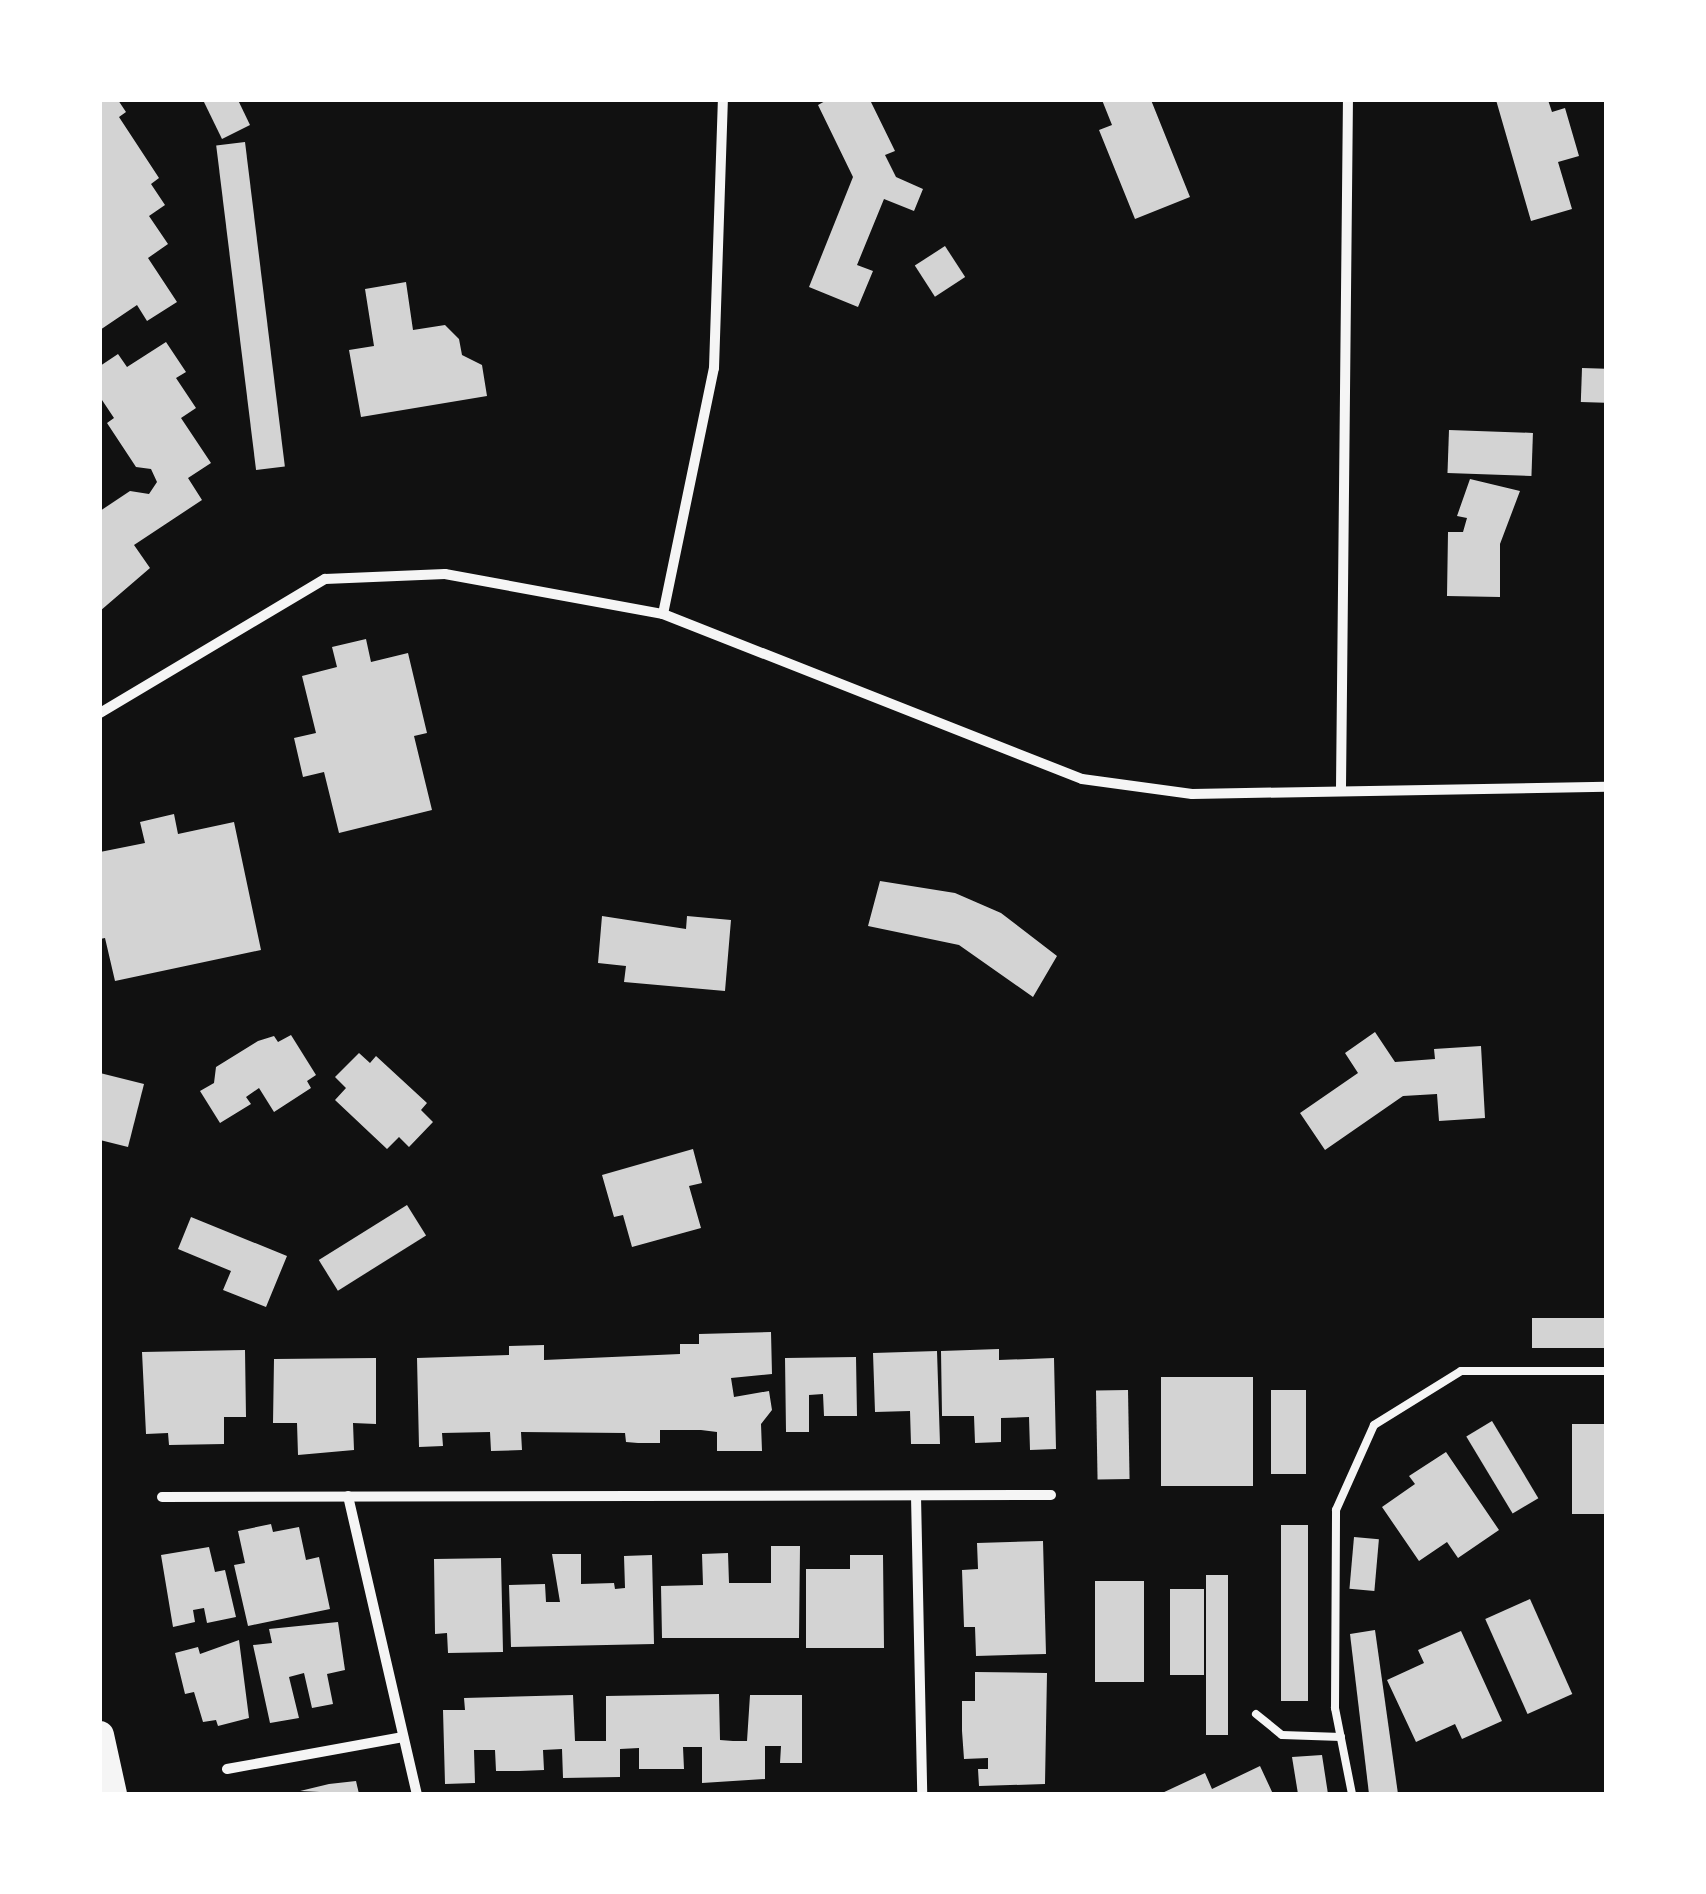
<!DOCTYPE html>
<style>
body{margin:0}
#map{position:relative;width:1706px;height:1894px;overflow:hidden;background:#111;font-family:Montserrat,sans-serif}
div>[style]{position:absolute}
[style*='--x']{left:calc(var(--x)*1px);top:calc(var(--y)*1px);width:calc(var(--w)*1px);rotate:calc(var(--a)*1deg)}
.building>*{inset:0;background:#d3d3d3;transform-origin:0 0}
.service>*{height:8px;margin:-4px;padding:0 4px;transform-origin:4px;border-radius:4px;background:#f5f5f5}
.minor>*{height:10px;margin:-5px;padding:0 5px;transform-origin:5px;border-radius:5px;background:#f5f5f5}
.trunk>*{height:28px;margin:-14px;padding:0 14px;transform-origin:14px;border-radius:14px;background:#f5f5f5}
span{translate:-50% -50%;white-space:nowrap;text-align:center;line-height:1.15;-webkit-text-stroke:10px #fff;paint-order:stroke}
.frame{position:absolute;inset:0;border:102px solid #fff;pointer-events:none}
</style>
<div id="map">
<div class="building">
<div style="clip-path:polygon(100px 100px,118px 100px,126px 112px,119px 117px,159px 178px,151px 184px,165px 205px,149px 216px,168px 244px,148px 258px,177px 302px,147px 321px,137px 305px,100px 330px)"></div>
<div style="clip-path:polygon(203px 100px,238px 100px,250px 125px,222px 139px)"></div>
<div style="clip-path:polygon(827px 100px,870px 100px,895px 151px,885px 155px,896px 177px,923px 189px,914px 211px,884px 199px,857px 265px,873px 271px,858px 307px,809px 287px,853px 177px,818px 105px)"></div>
<div style="clip-path:polygon(1102px 100px,1151px 100px,1190px 197px,1135px 219px,1099px 130px,1112px 125px)"></div>
<div style="clip-path:polygon(1496px 100px,1548px 100px,1552px 112px,1565px 108px,1579px 156px,1558px 162px,1572px 209px,1531px 221px)"></div>
<div style="left:245px;top:142px;width:327px;height:29px;rotate:83deg"></div>
<div style="left:945px;top:246px;width:37px;height:36px;rotate:57deg"></div>
<div style="clip-path:polygon(406px 282px,413px 330px,445px 325px,459px 339px,462px 355px,482px 365px,487px 396px,361px 417px,349px 350px,374px 346px,365px 289px)"></div>
<div style="clip-path:polygon(166px 342px,186px 372px,176px 378px,196px 408px,181px 418px,211px 463px,188px 478px,202px 500px,134px 545px,150px 568px,100px 611px,100px 511px,130px 491px,149px 494px,157px 482px,151px 469px,136px 467px,107px 423px,114px 418px,100px 397px,100px 366px,118px 354px,127px 367px)"></div>
<div style="left:1582px;top:368px;width:24px;height:34px;rotate:2deg"></div>
<div style="left:1449px;top:430px;width:84px;height:43px;rotate:2deg"></div>
<div style="clip-path:polygon(1470px 479px,1520px 491px,1500px 544px,1500px 597px,1447px 596px,1448px 532px,1463px 532px,1467px 518px,1457px 516px)"></div>
<div style="clip-path:polygon(366px 639px,371px 662px,408px 653px,427px 733px,414px 736px,432px 810px,339px 833px,324px 772px,303px 777px,294px 738px,316px 733px,302px 676px,337px 667px,332px 647px)"></div>
<div style="clip-path:polygon(174px 814px,178px 834px,234px 822px,261px 950px,115px 981px,105px 938px,100px 939px,100px 852px,145px 843px,140px 822px)"></div>
<div style="clip-path:polygon(880px 881px,955px 893px,1001px 913px,1057px 956px,1033px 997px,959px 945px,868px 926px)"></div>
<div style="clip-path:polygon(602px 916px,686px 929px,687px 916px,731px 920px,725px 991px,624px 982px,626px 966px,598px 963px)"></div>
<div style="clip-path:polygon(1375px 1032px,1395px 1062px,1435px 1059px,1434px 1049px,1481px 1046px,1485px 1118px,1439px 1121px,1437px 1094px,1403px 1096px,1325px 1150px,1300px 1113px,1358px 1073px,1345px 1053px)"></div>
<div style="clip-path:polygon(291px 1035px,316px 1075px,307px 1081px,311px 1088px,274px 1112px,259px 1088px,246px 1097px,251px 1104px,220px 1123px,200px 1091px,214px 1083px,216px 1067px,258px 1041px,274px 1036px,278px 1042px)"></div>
<div style="clip-path:polygon(359px 1053px,370px 1063px,376px 1056px,427px 1103px,421px 1110px,433px 1122px,409px 1147px,399px 1137px,387px 1149px,335px 1100px,346px 1088px,335px 1077px)"></div>
<div style="clip-path:polygon(100px 1073px,144px 1084px,128px 1147px,100px 1140px)"></div>
<div style="clip-path:polygon(693px 1149px,702px 1183px,689px 1186px,701px 1228px,632px 1247px,623px 1215px,614px 1217px,602px 1175px)"></div>
<div style="left:407px;top:1205px;width:36px;height:104px;rotate:58deg"></div>
<div style="clip-path:polygon(191px 1217px,287px 1256px,266px 1307px,223px 1290px,231px 1271px,178px 1249px)"></div>
<div style="left:1532px;top:1318px;width:74px;height:30px"></div>
<div style="clip-path:polygon(771px 1332px,772px 1374px,731px 1378px,734px 1397px,769px 1391px,772px 1410px,761px 1424px,762px 1451px,717px 1451px,717px 1432px,701px 1430px,660px 1430px,660px 1443px,638px 1443px,626px 1442px,625px 1433px,521px 1432px,522px 1450px,491px 1451px,490px 1432px,442px 1433px,443px 1446px,419px 1447px,417px 1358px,509px 1355px,509px 1346px,544px 1345px,544px 1360px,680px 1354px,680px 1344px,699px 1344px,699px 1334px)"></div>
<div style="clip-path:polygon(999px 1349px,999px 1360px,1054px 1358px,1056px 1449px,1030px 1450px,1029px 1417px,1001px 1418px,1001px 1442px,975px 1443px,974px 1416px,942px 1416px,941px 1351px)"></div>
<div style="clip-path:polygon(245px 1350px,246px 1417px,224px 1417px,224px 1444px,169px 1445px,168px 1433px,146px 1434px,142px 1352px)"></div>
<div style="clip-path:polygon(937px 1351px,940px 1444px,911px 1444px,910px 1411px,875px 1412px,873px 1353px)"></div>
<div style="clip-path:polygon(856px 1357px,857px 1416px,824px 1416px,823px 1394px,809px 1395px,809px 1432px,786px 1432px,785px 1358px)"></div>
<div style="clip-path:polygon(376px 1358px,376px 1424px,353px 1423px,354px 1450px,298px 1455px,297px 1423px,273px 1423px,274px 1359px)"></div>
<div style="left:1161px;top:1377px;width:92px;height:109px"></div>
<div style="left:1128px;top:1390px;width:89px;height:32px;rotate:89deg"></div>
<div style="left:1271px;top:1390px;width:35px;height:84px"></div>
<div style="left:1492px;top:1421px;width:90px;height:30px;rotate:59deg"></div>
<div style="left:1606px;top:1424px;width:90px;height:34px;rotate:90deg"></div>
<div style="clip-path:polygon(1446px 1452px,1499px 1530px,1458px 1558px,1447px 1542px,1419px 1561px,1382px 1507px,1415px 1484px,1409px 1476px)"></div>
<div style="clip-path:polygon(271px 1524px,273px 1532px,299px 1527px,306px 1560px,319px 1557px,330px 1609px,248px 1626px,234px 1565px,245px 1563px,238px 1531px)"></div>
<div style="left:1281px;top:1525px;width:27px;height:176px"></div>
<div style="left:1354px;top:1537px;width:25px;height:52px;rotate:5deg"></div>
<div style="clip-path:polygon(1043px 1541px,1046px 1654px,976px 1656px,975px 1627px,964px 1627px,962px 1570px,978px 1569px,977px 1543px)"></div>
<div style="clip-path:polygon(771px 1546px,800px 1546px,799px 1638px,662px 1638px,661px 1586px,703px 1585px,702px 1554px,728px 1553px,729px 1583px,771px 1583px)"></div>
<div style="clip-path:polygon(209px 1547px,215px 1572px,225px 1570px,236px 1617px,207px 1623px,204px 1608px,193px 1610px,195px 1622px,173px 1627px,161px 1555px)"></div>
<div style="clip-path:polygon(552px 1554px,581px 1554px,581px 1584px,614px 1583px,615px 1589px,625px 1588px,624px 1556px,652px 1555px,654px 1644px,511px 1647px,509px 1585px,545px 1584px,546px 1602px,560px 1602px)"></div>
<div style="clip-path:polygon(850px 1555px,883px 1555px,884px 1648px,806px 1648px,806px 1569px,850px 1569px)"></div>
<div style="clip-path:polygon(501px 1558px,503px 1652px,448px 1653px,447px 1633px,435px 1634px,434px 1559px)"></div>
<div style="left:1206px;top:1575px;width:22px;height:160px"></div>
<div style="left:1095px;top:1581px;width:49px;height:101px"></div>
<div style="left:1170px;top:1589px;width:34px;height:86px"></div>
<div style="left:1530px;top:1599px;width:104px;height:49px;rotate:66deg"></div>
<div style="clip-path:polygon(338px 1622px,345px 1670px,327px 1674px,333px 1704px,312px 1708px,304px 1673px,289px 1677px,299px 1718px,270px 1723px,253px 1645px,272px 1643px,269px 1629px)"></div>
<div style="clip-path:polygon(1375px 1630px,1398px 1794px,1369px 1794px,1350px 1634px)"></div>
<div style="clip-path:polygon(1461px 1631px,1502px 1721px,1462px 1739px,1455px 1724px,1416px 1742px,1387px 1680px,1424px 1663px,1418px 1650px)"></div>
<div style="clip-path:polygon(239px 1640px,249px 1718px,218px 1726px,216px 1720px,203px 1722px,194px 1692px,185px 1694px,175px 1653px,198px 1647px,200px 1654px)"></div>
<div style="clip-path:polygon(975px 1672px,1047px 1673px,1045px 1784px,979px 1786px,978px 1769px,988px 1769px,988px 1758px,964px 1759px,962px 1731px,962px 1701px,975px 1701px)"></div>
<div style="clip-path:polygon(719px 1694px,720px 1740px,733px 1741px,747px 1741px,750px 1695px,802px 1695px,802px 1763px,780px 1763px,781px 1746px,765px 1746px,765px 1779px,702px 1783px,702px 1747px,683px 1747px,684px 1769px,639px 1769px,639px 1748px,620px 1749px,620px 1777px,563px 1778px,562px 1749px,543px 1750px,544px 1770px,519px 1771px,496px 1771px,495px 1750px,474px 1750px,475px 1783px,445px 1784px,443px 1710px,465px 1710px,464px 1698px,573px 1695px,575px 1741px,606px 1741px,606px 1696px)"></div>
<div style="clip-path:polygon(1322px 1755px,1328px 1794px,1298px 1794px,1292px 1757px)"></div>
<div style="clip-path:polygon(1260px 1766px,1273px 1794px,1160px 1794px,1205px 1773px,1212px 1789px)"></div>
<div style="clip-path:polygon(356px 1781px,359px 1794px,300px 1791px,329px 1784px)"></div>
</div>
<div class="service">
<div style="--x:1256;--y:1714;--w:33;--a:39"></div>
<div style="--x:1282;--y:1735;--w:59;--a:1.9"></div>
<div style="--x:1352;--y:1794;--w:88;--a:-101.2"></div>
<div style="--x:1335;--y:1708;--w:198;--a:-89.7"></div>
<div style="--x:1336;--y:1510;--w:93;--a:-65.9"></div>
<div style="--x:1374;--y:1425;--w:102;--a:-31.8"></div>
<div style="--x:1461;--y:1371;--w:145;--a:0"></div>
</div>
<div class="minor">
<div style="--x:663;--y:614;--w:251;--a:-78.3"></div>
<div style="--x:714;--y:368;--w:268;--a:-88.1"></div>
<div style="--x:100;--y:713;--w:262;--a:-30.8"></div>
<div style="--x:325;--y:579;--w:120;--a:-2.4"></div>
<div style="--x:445;--y:574;--w:222;--a:10.4"></div>
<div style="--x:663;--y:614;--w:450;--a:21.5"></div>
<div style="--x:1082;--y:779;--w:111;--a:7.8"></div>
<div style="--x:1192;--y:794;--w:414;--a:-1"></div>
<div style="--x:1341;--y:787;--w:687;--a:-89.42"></div>
<div style="--x:348;--y:1496;--w:306;--a:77"></div>
<div style="--x:916;--y:1496;--w:298;--a:88.8"></div>
<div style="--x:162;--y:1497;--w:889;--a:-0.13"></div>
<div style="--x:227;--y:1769;--w:179;--a:-10.3"></div>
</div>
<div class="trunk">
<div style="--x:100;--y:1735;--w:60;--a:77.6"></div>
</div>
<div class="frame"></div>
</div>
